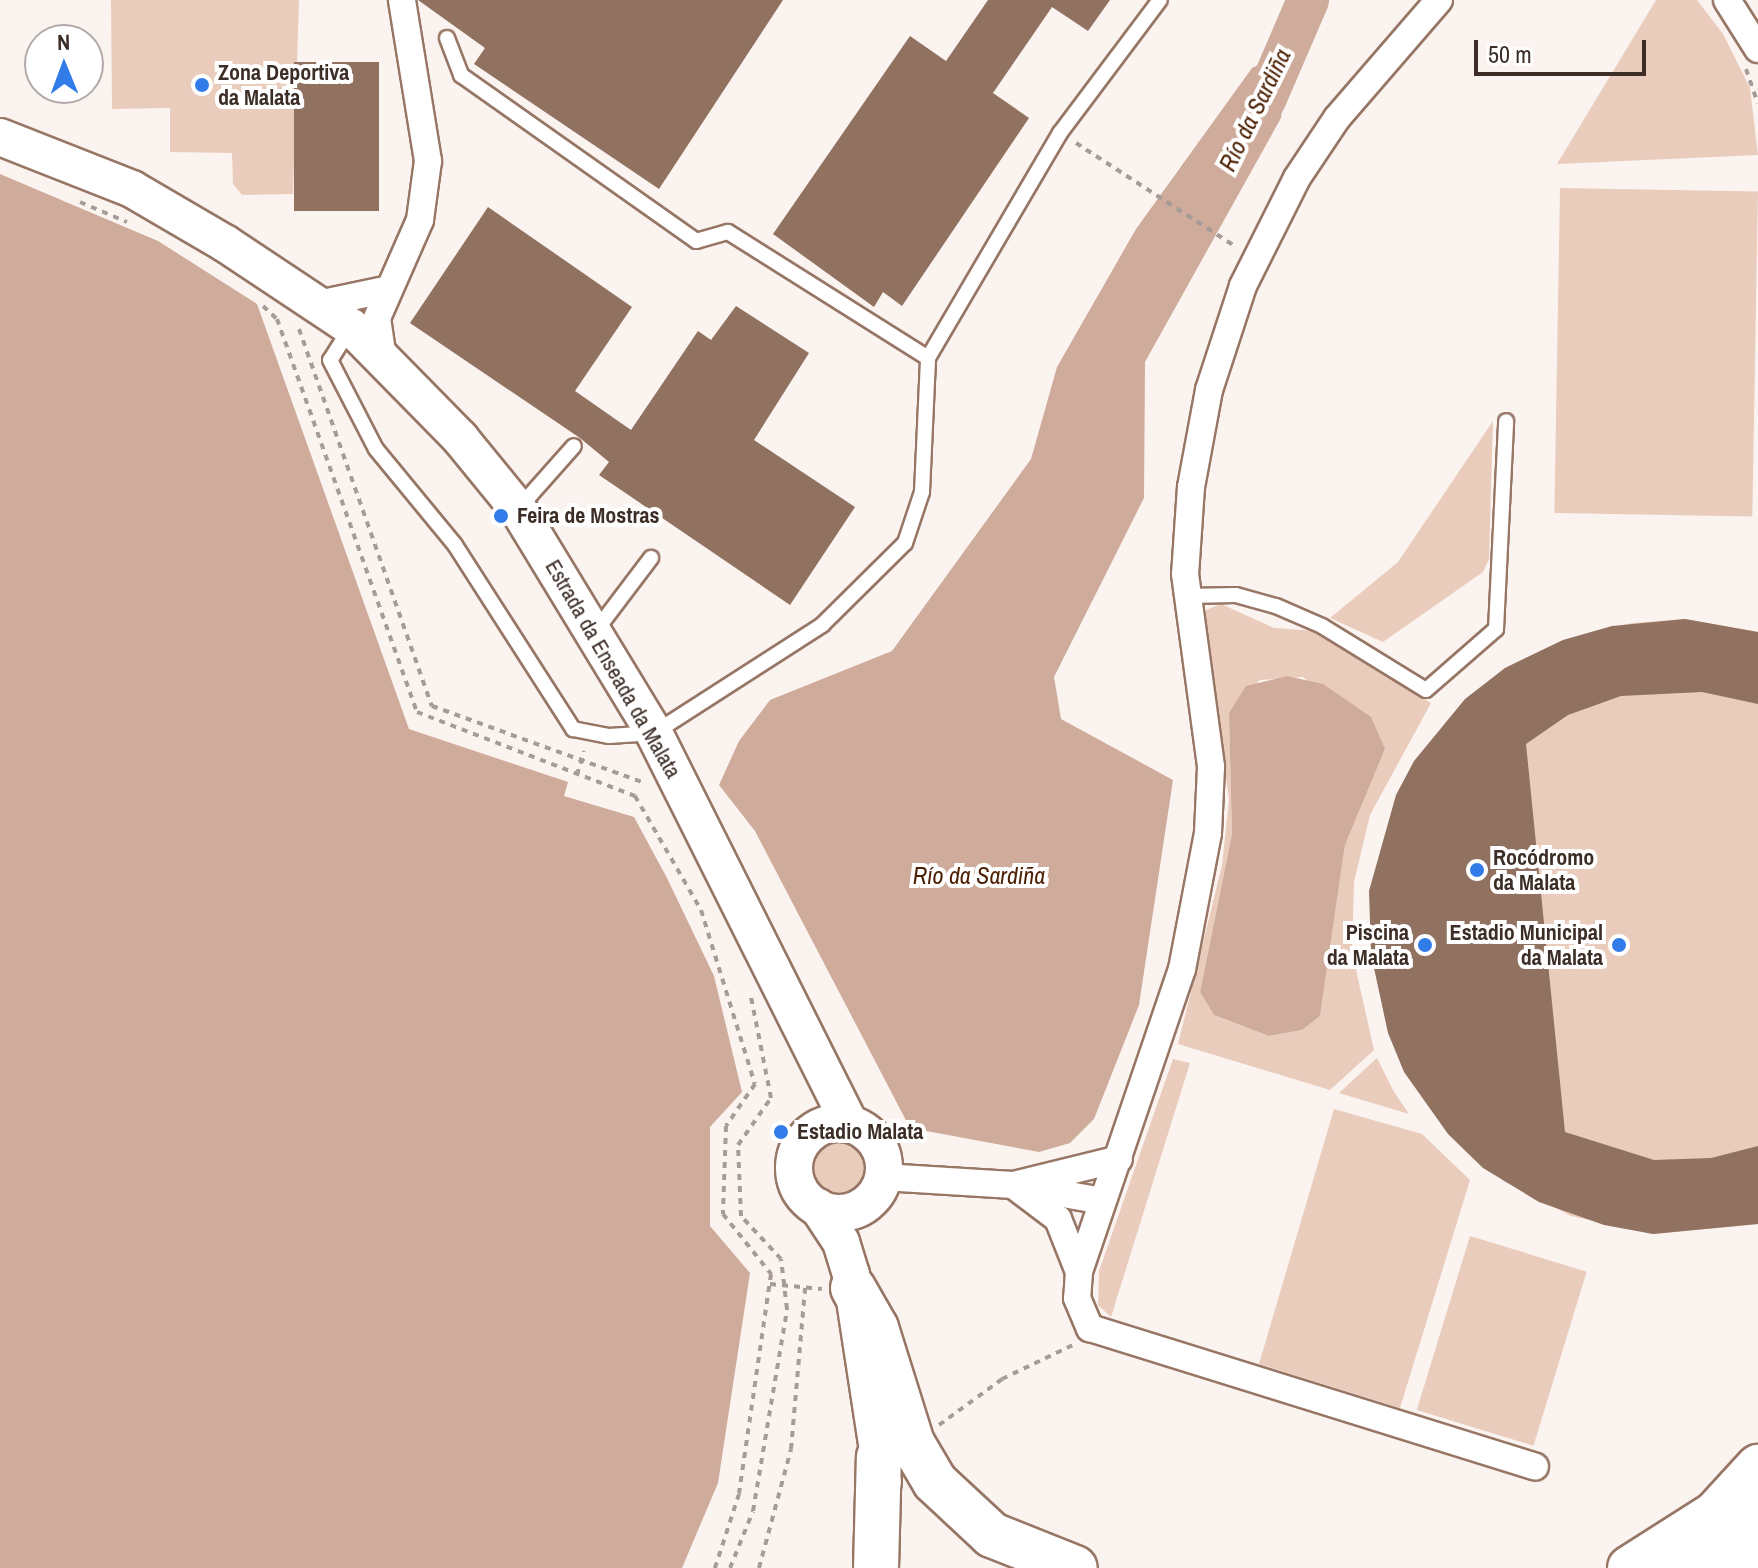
<!DOCTYPE html>
<meta charset="utf-8">
<style>
body{margin:0}
#map{position:relative;width:1758px;height:1568px;overflow:hidden;background:#fbf3ef;font-family:"Archivo Narrow",sans-serif}
div>[style]{position:absolute}
[style*='--x']{left:calc(var(--x)*1px);top:calc(var(--y)*1px);width:calc(var(--w)*1px);rotate:calc(var(--a)*1deg)}
.green>*{inset:0;background:#eaccbd;transform-origin:0 0}
.round{border-radius:50%}
.water>*{inset:0;background:#ceab9a}
.river>*{height:42px;margin:-21px;padding:0 21px;transform-origin:21px;border-radius:21px;background:#ceab9a}
.building>*{inset:0;background:#917160;transform-origin:0 0}
.path>*{height:4px;margin-top:-2px;transform-origin:0;background:repeating-linear-gradient(90deg,#a69b96 0 6px,transparent 0 12px)}
.roads{filter:drop-shadow(2px 0 #977665) drop-shadow(-2px 0 #977665) drop-shadow(0 2px #977665) drop-shadow(0 -2px #977665)}
.service>*{height:14px;margin:-7px;padding:0 7px;transform-origin:7px;border-radius:7px;background:#fff}
.minor>*{height:26px;margin:-13px;padding:0 13px;transform-origin:13px;border-radius:13px;background:#fff}
.secondary>*{height:36px;margin:-18px;padding:0 18px;transform-origin:18px;border-radius:18px;background:#fff}
.secondary>.ring{margin:-18px;padding:0;box-sizing:content-box;background:none;border:36px solid #fff;border-radius:50%}
.trunk>*{height:44px;margin:-22px;padding:0 22px;transform-origin:22px;border-radius:22px;background:#fff}
.dots>*{width:22px;height:22px;translate:-50% -50%;box-sizing:border-box;border:4px solid #fff;border-radius:50%}
span{translate:-50% -50%;white-space:nowrap;text-align:center;line-height:1.15;-webkit-text-stroke:8px #fff;paint-order:stroke}
.poi-label{font-size:22px;color:#3c2e27;font-weight:700}
.left{translate:0 -50%;text-align:left}
.right{translate:-100% -50%;text-align:right}
.street-label{font-size:22px;color:#3c2e27}
.water-label{font-size:24px;color:#4d2003;font-style:italic}
.north{position:absolute;left:24px;top:24px;width:80px;height:80px;box-sizing:border-box;background:#fff;border:2px solid #b1aba9;border-radius:50%;rotate:359deg;font-size:22px;font-weight:700;line-height:32px;text-align:center;color:#3c2e27}
.north::after{content:'';display:block;margin:auto;width:28px;height:36px;background:#317ce8;clip-path:polygon(50% 0,100% 100%,50% 72%,0 100%)}
.scale{position:absolute;left:1474px;top:40px;width:172px;height:36px;box-sizing:border-box;border:4px solid #3c2e27;border-top:0;padding-left:10px;font-size:24px;line-height:28px;white-space:nowrap;color:#3c2e27;-webkit-text-stroke:6px #fff;paint-order:stroke}
</style>
<div id="map">
<div class="green">
<div style="clip-path:polygon(111px 0,299px 0,293px 194px,242px 195px,233px 184px,232px 153px,170px 152px,170px 108px,112px 109px)"></div>
<div style="clip-path:polygon(1656px 0,1697px 0,1723px 34px,1750px 88px,1758px 155px,1557px 164px)"></div>
<div style="left:1560px;top:188px;width:198px;height:325px;rotate:1deg"></div>
<div style="clip-path:polygon(1493px 421px,1489px 559px,1483px 572px,1383px 642px,1330px 618px,1398px 562px)"></div>
<div style="clip-path:polygon(evenodd,1221px 604px,1274px 628px,1316px 631px,1431px 703px,1370px 815px,1354px 882px,1352px 952px,1374px 1050px,1330px 1090px,1178px 1044px,1222px 865px,1229px 800px,1206px 620px,1206px 610px,1221px 604px,1303px 677px,1385px 749px,1345px 845px,1320px 1016px,1302px 1030px,1269px 1036px,1214px 1015px,1200px 992px,1232px 834px,1229px 713px,1260px 680px,1303px 677px)"></div>
<div style="clip-path:polygon(1685px 619px,1758px 632px,1758px 1224px,1653px 1234px,1571px 1216px,1503px 1181px,1456px 710px,1505px 668px,1563px 640px,1632px 623px)"></div>
<div style="clip-path:polygon(1377px 1058px,1394px 1092px,1409px 1114px,1339px 1093px)"></div>
<div style="clip-path:polygon(1173px 1059px,1190px 1063px,1111px 1317px,1098px 1305px,1099px 1271px)"></div>
<div style="clip-path:polygon(1334px 1109px,1422px 1134px,1470px 1180px,1400px 1408px,1259px 1364px)"></div>
<div class="round" style="left:811px;top:1139px;width:54px;height:54px"></div>
<div style="left:1470px;top:1236px;width:122px;height:182px;rotate:17deg"></div>
</div>
<div class="water">
<div style="clip-path:polygon(1289px 50px,1281px 118px,1145px 362px,1144px 498px,1054px 677px,1061px 719px,1173px 780px,1139px 1005px,1094px 1119px,1070px 1143px,1039px 1152px,910px 1128px,755px 831px,719px 785px,739px 741px,770px 700px,892px 651px,1031px 459px,1057px 367px,1136px 229px,1252px 68px)"></div>
<div style="clip-path:polygon(0 174px,158px 241px,257px 304px,409px 729px,568px 782px,564px 796px,634px 817px,667px 878px,714px 976px,742px 1092px,710px 1127px,710px 1226px,750px 1273px,718px 1483px,682px 1568px,0 1568px)"></div>
<div style="clip-path:polygon(1287px 676px,1323px 684px,1371px 717px,1385px 749px,1345px 845px,1320px 1016px,1302px 1030px,1269px 1036px,1214px 1015px,1200px 992px,1232px 834px,1229px 713px,1246px 686px)"></div>
</div>
<div class="river">
<div style="--x:1265;--y:100;--w:109;--a:-66.7"></div>
</div>
<div class="building">
<div style="clip-path:polygon(418px 0,783px 0,659px 189px,474px 64px,485px 48px)"></div>
<div style="clip-path:polygon(988px 0,1110px 0,1088px 31px,1052px 7px,993px 93px,1029px 118px,902px 306px,883px 292px,874px 307px,773px 234px,910px 36px,946px 61px)"></div>
<div style="left:379px;top:62px;width:149px;height:85px;rotate:90deg"></div>
<div style="clip-path:polygon(488px 207px,632px 307px,575px 391px,631px 430px,698px 331px,711px 340px,736px 306px,809px 353px,754px 440px,855px 507px,790px 605px,599px 475px,609px 462px,580px 438px,410px 323px)"></div>
<div style="clip-path:polygon(1685px 619px,1758px 632px,1758px 704px,1702px 692px,1621px 696px,1568px 715px,1526px 744px,1565px 1132px,1654px 1160px,1711px 1158px,1758px 1146px,1758px 1224px,1653px 1234px,1604px 1225px,1539px 1202px,1483px 1168px,1448px 1134px,1404px 1072px,1388px 1033px,1371px 954px,1369px 891px,1396px 795px,1414px 761px,1465px 699px,1505px 668px,1563px 640px,1612px 626px)"></div>
</div>
<div class="path">
<div style="--x:1746;--y:69;--w:36;--a:71"></div>
<div style="--x:1076;--y:143;--w:191;--a:33"></div>
<div style="--x:80;--y:202;--w:51;--a:23.1"></div>
<div style="--x:263;--y:306;--w:19;--a:43"></div>
<div style="--x:277;--y:319;--w:417;--a:70.4"></div>
<div style="--x:417;--y:712;--w:234;--a:21.1"></div>
<div style="--x:635;--y:796;--w:132;--a:59.9"></div>
<div style="--x:701;--y:910;--w:182;--a:72.8"></div>
<div style="--x:755;--y:1084;--w:51;--a:124.6"></div>
<div style="--x:726;--y:1126;--w:88;--a:92"></div>
<div style="--x:723;--y:1214;--w:77;--a:51.3"></div>
<div style="--x:771;--y:1274;--w:222;--a:98.3"></div>
<div style="--x:739;--y:1494;--w:78;--a:108"></div>
<div style="--x:299;--y:329;--w:400;--a:70.6"></div>
<div style="--x:432;--y:706;--w:226;--a:19.9"></div>
<div style="--x:577;--y:775;--w:25;--a:-74"></div>
<div style="--x:770;--y:1284;--w:52;--a:5.5"></div>
<div style="--x:939;--y:1425;--w:78;--a:-36.1"></div>
<div style="--x:1002;--y:1379;--w:81;--a:-25.6"></div>
<div style="--x:730;--y:1568;--w:61;--a:-68"></div>
<div style="--x:753;--y:1511;--w:205;--a:-80.4"></div>
<div style="--x:787;--y:1309;--w:50;--a:-96.8"></div>
<div style="--x:781;--y:1259;--w:59;--a:-132.9"></div>
<div style="--x:741;--y:1216;--w:71;--a:-92.4"></div>
<div style="--x:738;--y:1145;--w:57;--a:-54.9"></div>
<div style="--x:771;--y:1098;--w:103;--a:-101.2"></div>
<div style="--x:759;--y:1568;--w:123;--a:-74.9"></div>
<div style="--x:791;--y:1449;--w:162;--a:-85"></div>
</div>
<div class="roads">
<div class="service">
<div style="--x:447;--y:38;--w:40;--a:69"></div>
<div style="--x:461;--y:75;--w:288;--a:35.2"></div>
<div style="--x:696;--y:241;--w:33;--a:-16"></div>
<div style="--x:728;--y:232;--w:236;--a:32.2"></div>
<div style="--x:351;--y:327;--w:39;--a:122"></div>
<div style="--x:330;--y:360;--w:100;--a:62.7"></div>
<div style="--x:376;--y:449;--w:124;--a:50.5"></div>
<div style="--x:455;--y:545;--w:219;--a:57.3"></div>
<div style="--x:573;--y:729;--w:37;--a:11"></div>
<div style="--x:609;--y:736;--w:45;--a:-3.8"></div>
<div style="--x:654;--y:733;--w:200;--a:-32.7"></div>
<div style="--x:822;--y:625;--w:117;--a:-44.7"></div>
<div style="--x:905;--y:543;--w:54;--a:-71.6"></div>
<div style="--x:922;--y:492;--w:134;--a:-87.4"></div>
<div style="--x:928;--y:358;--w:261;--a:-59.6"></div>
<div style="--x:1060;--y:133;--w:166;--a:-53.1"></div>
<div style="--x:518;--y:509;--w:84;--a:-48.4"></div>
<div style="--x:1186;--y:596;--w:50;--a:-1.1"></div>
<div style="--x:1236;--y:595;--w:41;--a:15.4"></div>
<div style="--x:1276;--y:606;--w:50;--a:23.5"></div>
<div style="--x:1322;--y:626;--w:122;--a:31.6"></div>
<div style="--x:1426;--y:690;--w:93;--a:-41.1"></div>
<div style="--x:1496;--y:629;--w:208;--a:-87.2"></div>
<div style="--x:595;--y:632;--w:93;--a:-52.9"></div>
</div>
<div class="minor">
<div style="--x:1439;--y:0;--w:156;--a:130.8"></div>
<div style="--x:1337;--y:118;--w:72;--a:123.7"></div>
<div style="--x:1297;--y:178;--w:121;--a:116.6"></div>
<div style="--x:1243;--y:286;--w:109;--a:108.1"></div>
<div style="--x:1209;--y:390;--w:99;--a:100.5"></div>
<div style="--x:1191;--y:487;--w:87;--a:93.9"></div>
<div style="--x:1185;--y:574;--w:195;--a:82.3"></div>
<div style="--x:1211;--y:767;--w:66;--a:92.6"></div>
<div style="--x:1208;--y:833;--w:138;--a:100.8"></div>
<div style="--x:1182;--y:969;--w:320;--a:108.8"></div>
<div style="--x:1079;--y:1272;--w:26;--a:94"></div>
<div style="--x:1077;--y:1298;--w:33;--a:67"></div>
<div style="--x:1090;--y:1328;--w:466;--a:17.3"></div>
<div style="--x:1727;--y:0;--w:58;--a:57.7"></div>
<div style="--x:318;--y:304;--w:68;--a:-11.8"></div>
<div style="--x:383;--y:359;--w:41;--a:-98.3"></div>
<div style="--x:377;--y:318;--w:107;--a:-66.3"></div>
<div style="--x:420;--y:220;--w:60;--a:-82.3"></div>
<div style="--x:428;--y:161;--w:163;--a:-99.2"></div>
<div style="--x:883;--y:1177;--w:130;--a:3.5"></div>
<div style="--x:1013;--y:1185;--w:91;--a:10.1"></div>
<div style="--x:1079;--y:1272;--w:57;--a:-111.6"></div>
<div style="--x:1058;--y:1219;--w:56;--a:-142.9"></div>
<div style="--x:1013;--y:1185;--w:109;--a:-13.8"></div>
</div>
<div class="secondary">
<div style="--x:0;--y:137;--w:142;--a:21.5"></div>
<div style="--x:132;--y:189;--w:109;--a:30.3"></div>
<div style="--x:226;--y:244;--w:150;--a:33.6"></div>
<div style="--x:351;--y:327;--w:156;--a:45.5"></div>
<div style="--x:460;--y:438;--w:92;--a:50.8"></div>
<div style="--x:518;--y:509;--w:262;--a:58.7"></div>
<div style="--x:654;--y:733;--w:436;--a:63.4"></div>
<div class="ring" style="left:794px;top:1123px;width:54px;height:54px"></div>
<div style="--x:818;--y:1207;--w:42;--a:56.7"></div>
<div style="--x:841;--y:1242;--w:34;--a:73"></div>
<div style="--x:851;--y:1274;--w:211;--a:81.3"></div>
</div>
<div class="trunk">
<div style="--x:853;--y:1288;--w:46;--a:60.1"></div>
<div style="--x:876;--y:1328;--w:121;--a:72.6"></div>
<div style="--x:912;--y:1443;--w:45;--a:59.5"></div>
<div style="--x:935;--y:1482;--w:78;--a:42.9"></div>
<div style="--x:992;--y:1535;--w:89;--a:21.7"></div>
<div style="--x:876;--y:1568;--w:111;--a:-88.5"></div>
<div style="--x:1630;--y:1568;--w:101;--a:-32.4"></div>
<div style="--x:1715;--y:1514;--w:64;--a:-47.5"></div>
<div style="--x:1693;--y:1568;--w:82;--a:-45"></div>
<div style="--x:1744;--y:1568;--w:21;--a:-47"></div>
</div>
</div>
<div class="dots">
<div style="left:202px;top:85px;background:#317ce8"></div>
<div style="left:501px;top:516px;background:#317ce8"></div>
<div style="left:1477px;top:870px;background:#317ce8"></div>
<div style="left:1425px;top:945px;background:#317ce8"></div>
<div style="left:1619px;top:945px;background:#317ce8"></div>
<div style="left:781px;top:1132px;background:#317ce8"></div>
</div>
<div class="poi-label">
<span class="left" style="left:218px;top:85px">Zona Deportiva<br>da Malata</span>
<span class="left" style="left:517px;top:516px">Feira de Mostras</span>
<span class="left" style="left:1493px;top:870px">Rocódromo<br>da Malata</span>
<span class="right" style="left:1409px;top:945px">Piscina<br>da Malata</span>
<span class="right" style="left:1603px;top:945px">Estadio Municipal<br>da Malata</span>
<span class="left" style="left:797px;top:1132px">Estadio Malata</span>
</div>
<div class="street-label">
<span style="left:613px;top:669px;rotate:60deg">Estrada da Enseada da Malata</span>
</div>
<div class="water-label">
<span style="left:1255px;top:110px;rotate:-64deg">Río da Sardiña</span>
<span style="left:979px;top:876px">Río da Sardiña</span>
</div>
<div class="north">N</div>
<div class="scale">50 m</div>
</div>
